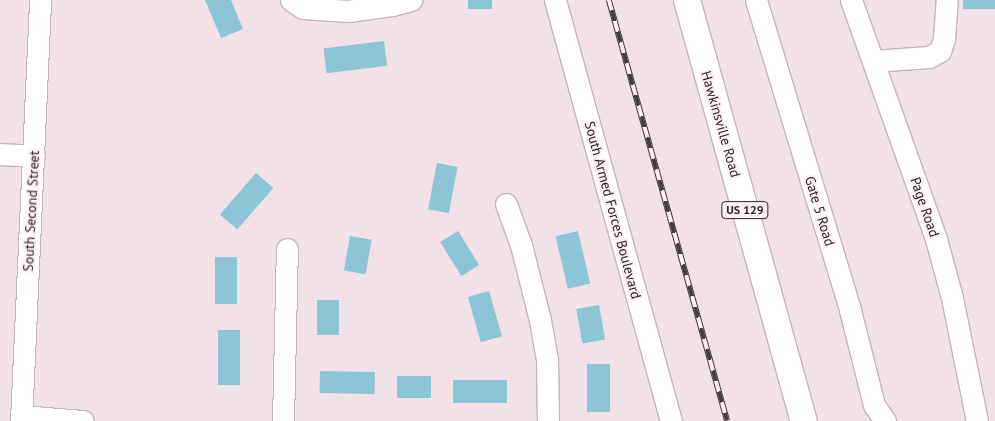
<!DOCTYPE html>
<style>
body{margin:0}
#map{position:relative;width:995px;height:421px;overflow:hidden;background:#f2e1e6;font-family:"PT Sans",sans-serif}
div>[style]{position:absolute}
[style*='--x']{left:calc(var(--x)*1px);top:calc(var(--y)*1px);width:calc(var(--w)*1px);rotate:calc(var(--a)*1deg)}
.building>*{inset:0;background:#8cc5d6;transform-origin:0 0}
.roads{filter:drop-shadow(1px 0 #c5b5ba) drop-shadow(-1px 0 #c5b5ba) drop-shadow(0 1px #c5b5ba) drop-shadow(0 -1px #c5b5ba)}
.minor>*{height:21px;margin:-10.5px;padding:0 10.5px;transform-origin:10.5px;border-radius:10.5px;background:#fff}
.major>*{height:26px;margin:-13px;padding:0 13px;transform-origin:13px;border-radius:13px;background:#fff}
.rail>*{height:5.5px;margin-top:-2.75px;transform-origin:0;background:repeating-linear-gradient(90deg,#fdf0f3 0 11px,#443d3f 0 22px);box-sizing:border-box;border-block:1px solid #443d3f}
span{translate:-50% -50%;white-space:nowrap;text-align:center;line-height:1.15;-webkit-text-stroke:4.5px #fdf0f3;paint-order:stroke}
.shield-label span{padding:1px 4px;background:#fdf0f3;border:1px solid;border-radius:4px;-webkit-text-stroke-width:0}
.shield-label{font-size:12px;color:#2a2426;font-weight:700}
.street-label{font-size:14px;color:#2a2426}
</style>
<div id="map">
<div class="building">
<div style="clip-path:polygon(205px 0,231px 0,243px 29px,221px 38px)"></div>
<div style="left:468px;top:0;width:24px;height:9px"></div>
<div style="left:963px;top:0;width:32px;height:9px"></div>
<div style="left:384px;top:41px;width:25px;height:61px;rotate:83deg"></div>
<div style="left:437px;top:163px;width:21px;height:47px;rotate:11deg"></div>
<div style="left:256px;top:173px;width:23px;height:55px;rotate:41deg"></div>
<div style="left:458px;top:231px;width:40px;height:21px;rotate:58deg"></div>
<div style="left:578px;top:231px;width:54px;height:23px;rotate:77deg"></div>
<div style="left:350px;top:236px;width:22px;height:35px;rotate:10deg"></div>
<div style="left:215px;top:257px;width:22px;height:47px"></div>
<div style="left:489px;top:291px;width:47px;height:22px;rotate:74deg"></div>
<div style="left:317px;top:300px;width:22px;height:35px"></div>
<div style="left:599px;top:305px;width:35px;height:23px;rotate:80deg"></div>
<div style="left:218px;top:330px;width:22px;height:55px"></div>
<div style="left:587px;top:364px;width:23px;height:48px"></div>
<div style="left:320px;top:371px;width:55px;height:22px;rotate:1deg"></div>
<div style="left:397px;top:376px;width:34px;height:22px"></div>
<div style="left:453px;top:380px;width:54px;height:23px"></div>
</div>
<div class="roads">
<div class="minor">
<div style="--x:291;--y:0;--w:14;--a:34"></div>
<div style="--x:303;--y:8;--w:45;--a:3.8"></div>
<div style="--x:348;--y:11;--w:44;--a:-7.8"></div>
<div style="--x:392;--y:5;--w:20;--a:-15"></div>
<div style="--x:555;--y:0;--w:437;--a:74.6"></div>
<div style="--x:756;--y:0;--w:324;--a:73.1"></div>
<div style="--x:850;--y:310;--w:98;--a:75.8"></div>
<div style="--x:874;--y:405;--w:19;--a:55"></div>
<div style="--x:851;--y:0;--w:254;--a:70.4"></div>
<div style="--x:936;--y:239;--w:61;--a:74.8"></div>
<div style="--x:952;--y:298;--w:126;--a:78.5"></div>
<div style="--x:873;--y:61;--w:56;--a:-4.1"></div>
<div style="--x:929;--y:57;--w:13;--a:-29"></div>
<div style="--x:940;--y:51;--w:13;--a:-72"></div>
<div style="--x:944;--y:39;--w:39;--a:-86"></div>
<div style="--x:0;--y:154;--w:34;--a:3"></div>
<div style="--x:506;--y:204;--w:44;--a:69.9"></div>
<div style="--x:521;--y:245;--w:77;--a:75.8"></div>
<div style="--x:540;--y:320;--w:40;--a:80"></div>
<div style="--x:547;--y:359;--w:62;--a:89.1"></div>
<div style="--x:21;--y:416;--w:62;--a:4.6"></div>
<div style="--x:21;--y:421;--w:421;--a:-87.4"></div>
<div style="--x:283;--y:421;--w:172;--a:-88.7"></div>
</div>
<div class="major">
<div style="--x:687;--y:0;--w:437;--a:74.5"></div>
</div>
</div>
<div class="rail">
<div style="--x:609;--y:0;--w:437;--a:74.3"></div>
</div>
<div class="shield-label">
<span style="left:745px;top:210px">US 129</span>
</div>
<div class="street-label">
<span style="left:721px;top:124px;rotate:74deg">Hawkinsville Road</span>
<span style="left:925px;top:207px;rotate:71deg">Page Road</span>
<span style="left:613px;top:210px;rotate:75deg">South Armed Forces Boulevard</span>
<span style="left:31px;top:211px;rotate:-87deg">South Second Street</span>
<span style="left:820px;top:211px;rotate:73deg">Gate 5 Road</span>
</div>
</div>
